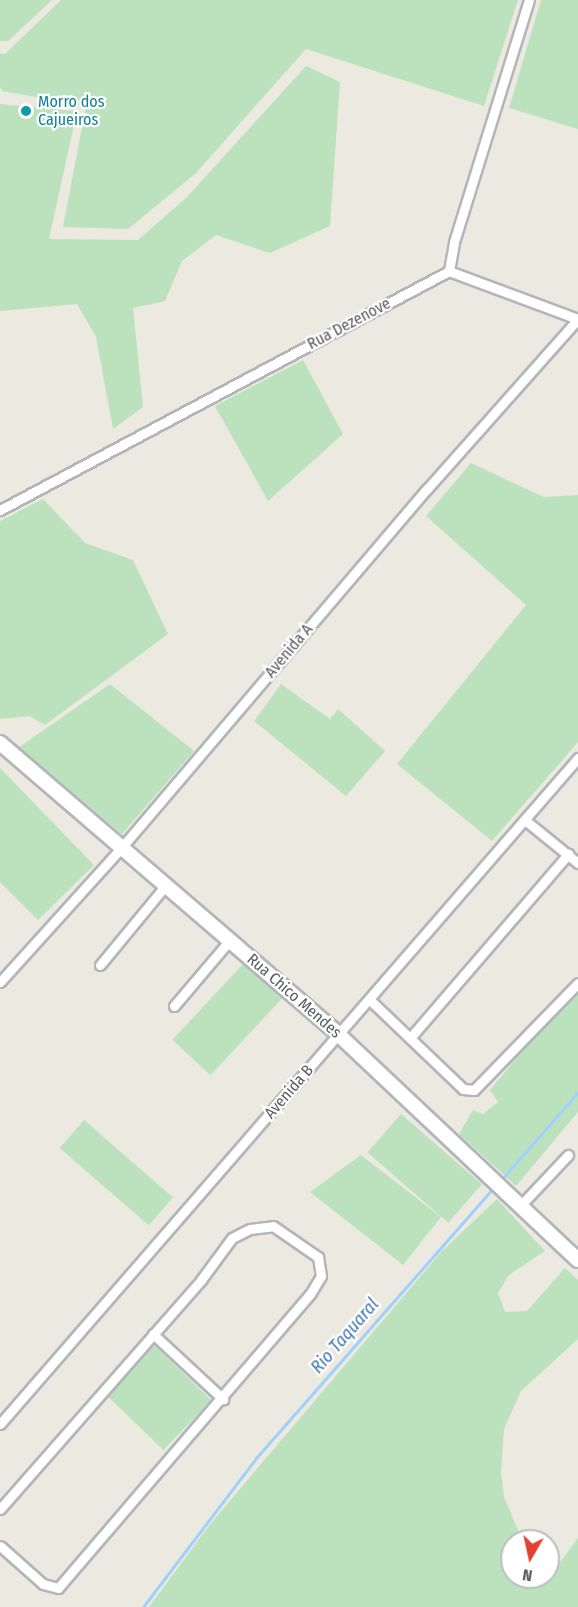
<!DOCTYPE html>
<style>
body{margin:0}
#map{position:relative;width:578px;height:1607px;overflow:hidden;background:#ebe9e0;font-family:"Fira Sans Condensed",sans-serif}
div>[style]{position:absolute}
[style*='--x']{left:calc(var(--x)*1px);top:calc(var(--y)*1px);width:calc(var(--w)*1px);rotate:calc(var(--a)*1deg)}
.green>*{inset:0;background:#bce2bd;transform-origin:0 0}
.stream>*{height:3px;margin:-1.5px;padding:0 1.5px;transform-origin:1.5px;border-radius:1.5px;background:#a0d1fb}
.roads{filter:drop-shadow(2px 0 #b2b6ba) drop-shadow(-2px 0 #b2b6ba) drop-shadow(0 2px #b2b6ba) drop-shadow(0 -2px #b2b6ba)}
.street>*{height:9px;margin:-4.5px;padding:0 4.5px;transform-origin:4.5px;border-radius:4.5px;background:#fff}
.secondary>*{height:14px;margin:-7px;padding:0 7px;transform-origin:7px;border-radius:7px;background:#fff}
.dots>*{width:16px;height:16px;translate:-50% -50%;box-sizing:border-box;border:3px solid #fff;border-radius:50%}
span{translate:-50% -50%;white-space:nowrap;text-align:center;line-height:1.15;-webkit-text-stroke:4.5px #fff;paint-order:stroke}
.culture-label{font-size:16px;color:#0d838f}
.left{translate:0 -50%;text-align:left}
.street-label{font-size:16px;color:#585c60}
.water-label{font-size:18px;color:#4177b3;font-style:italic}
.north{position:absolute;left:500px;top:1529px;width:60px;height:60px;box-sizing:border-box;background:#fff;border:2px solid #bcbebf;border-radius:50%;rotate:189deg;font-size:16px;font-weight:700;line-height:24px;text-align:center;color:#585c60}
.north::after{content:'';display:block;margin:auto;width:21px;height:27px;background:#e14130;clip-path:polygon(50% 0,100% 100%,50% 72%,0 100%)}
</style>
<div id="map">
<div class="green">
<div style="clip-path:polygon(0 0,52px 0,8px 41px,0 41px)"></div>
<div style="clip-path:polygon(61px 0,518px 0,484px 106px,306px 49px,196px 173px,128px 229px,63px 227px,86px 106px,2px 91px,0 87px,0 53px,5px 54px)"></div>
<div style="clip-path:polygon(541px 0,578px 0,578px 129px,509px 108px)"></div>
<div style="clip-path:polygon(306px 66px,340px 82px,330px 226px,270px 253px,216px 235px,182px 261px,165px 301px,133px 308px,143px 407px,113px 429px,96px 337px,77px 304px,0 311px,0 104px,77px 111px,49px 239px,138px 240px,187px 197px)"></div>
<div style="clip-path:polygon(303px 360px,343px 434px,268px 501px,215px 406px)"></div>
<div style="clip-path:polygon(471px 463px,544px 497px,578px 495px,578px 742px,492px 841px,397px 764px,526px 605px,426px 516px)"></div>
<div style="clip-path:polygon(43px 499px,85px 543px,133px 560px,168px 634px,45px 725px,29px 716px,0 719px,0 521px)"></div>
<div style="clip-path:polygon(110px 684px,194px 751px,122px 834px,18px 748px)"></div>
<div style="clip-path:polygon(281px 684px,330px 719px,338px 709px,385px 751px,346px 796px,254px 721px)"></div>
<div style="clip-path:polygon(0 768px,94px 865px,38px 920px,0 882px)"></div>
<div style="left:244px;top:963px;width:52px;height:105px;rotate:43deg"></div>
<div style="clip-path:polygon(578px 984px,578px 1112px,516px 1186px,459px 1134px,473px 1110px,483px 1114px,498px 1102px,490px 1090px)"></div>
<div style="left:401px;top:1114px;width:107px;height:51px;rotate:41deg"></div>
<div style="left:84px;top:1120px;width:118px;height:37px;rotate:41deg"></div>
<div style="clip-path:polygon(361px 1155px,441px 1217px,403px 1265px,310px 1192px)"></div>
<div style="clip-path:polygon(497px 1199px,545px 1251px,509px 1275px,498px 1293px,505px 1312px,527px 1311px,565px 1268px,578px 1280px,578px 1339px,521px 1391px,504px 1429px,501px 1471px,504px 1497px,520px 1535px,527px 1541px,512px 1541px,512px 1577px,548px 1577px,548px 1558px,558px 1565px,578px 1538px,578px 1607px,149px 1607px,211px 1523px,442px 1251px)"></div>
<div style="left:153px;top:1344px;width:81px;height:69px;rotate:44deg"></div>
</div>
<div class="stream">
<div style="--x:501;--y:1180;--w:117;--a:-48.8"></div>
<div style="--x:143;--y:1607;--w:187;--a:-52.8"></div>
<div style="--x:256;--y:1458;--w:361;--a:-48.7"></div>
</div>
<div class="roads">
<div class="street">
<div style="--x:449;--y:271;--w:138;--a:20.4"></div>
<div style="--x:0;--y:510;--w:509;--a:-28.03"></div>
<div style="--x:449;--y:271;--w:29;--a:-80"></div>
<div style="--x:454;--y:242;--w:253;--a:-72.8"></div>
<div style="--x:525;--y:820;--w:68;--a:39.1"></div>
<div style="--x:100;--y:965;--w:104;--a:-50.5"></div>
<div style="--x:0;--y:982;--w:182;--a:-47.9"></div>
<div style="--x:122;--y:847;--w:470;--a:-49.6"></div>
<div style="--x:427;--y:489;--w:227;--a:-48.4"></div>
<div style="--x:370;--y:1000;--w:129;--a:43.7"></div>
<div style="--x:463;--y:1089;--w:11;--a:5"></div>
<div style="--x:474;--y:1090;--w:149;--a:-45.8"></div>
<div style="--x:174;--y:1006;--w:87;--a:-49.7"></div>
<div style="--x:410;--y:1038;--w:243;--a:-49.3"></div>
<div style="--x:520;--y:1206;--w:70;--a:-46.7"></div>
<div style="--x:153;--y:1334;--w:96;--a:42.9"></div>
<div style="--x:0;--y:1424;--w:882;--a:-49.05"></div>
<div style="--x:0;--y:1509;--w:305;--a:-48.7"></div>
<div style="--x:201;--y:1280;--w:52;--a:-53.6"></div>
<div style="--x:232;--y:1238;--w:20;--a:-27"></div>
<div style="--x:250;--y:1229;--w:23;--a:-7"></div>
<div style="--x:273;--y:1226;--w:55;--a:34.6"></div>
<div style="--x:318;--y:1257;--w:19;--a:81"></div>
<div style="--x:321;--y:1276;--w:21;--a:121"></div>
<div style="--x:310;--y:1294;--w:387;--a:130.6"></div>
<div style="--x:58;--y:1588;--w:16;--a:-165"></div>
<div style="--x:43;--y:1584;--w:57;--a:-138.5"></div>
</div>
<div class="secondary">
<div style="--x:0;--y:743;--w:447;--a:40.7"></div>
<div style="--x:339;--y:1035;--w:328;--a:43.3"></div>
</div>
</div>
<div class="dots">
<div style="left:26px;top:111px;background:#0f9aa8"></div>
</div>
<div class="culture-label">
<span class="left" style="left:38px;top:111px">Morro dos<br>Cajueiros</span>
</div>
<div class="street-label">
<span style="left:349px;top:324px;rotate:-28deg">Rua Dezenove</span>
<span style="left:289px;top:651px;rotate:-50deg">Avenida A</span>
<span style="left:294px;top:996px;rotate:41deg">Rua Chico Mendes</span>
<span style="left:289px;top:1092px;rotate:-49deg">Avenida B</span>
</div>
<div class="water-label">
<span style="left:345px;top:1336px;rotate:-49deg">Rio Taquaral</span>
</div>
<div class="north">N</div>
</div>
